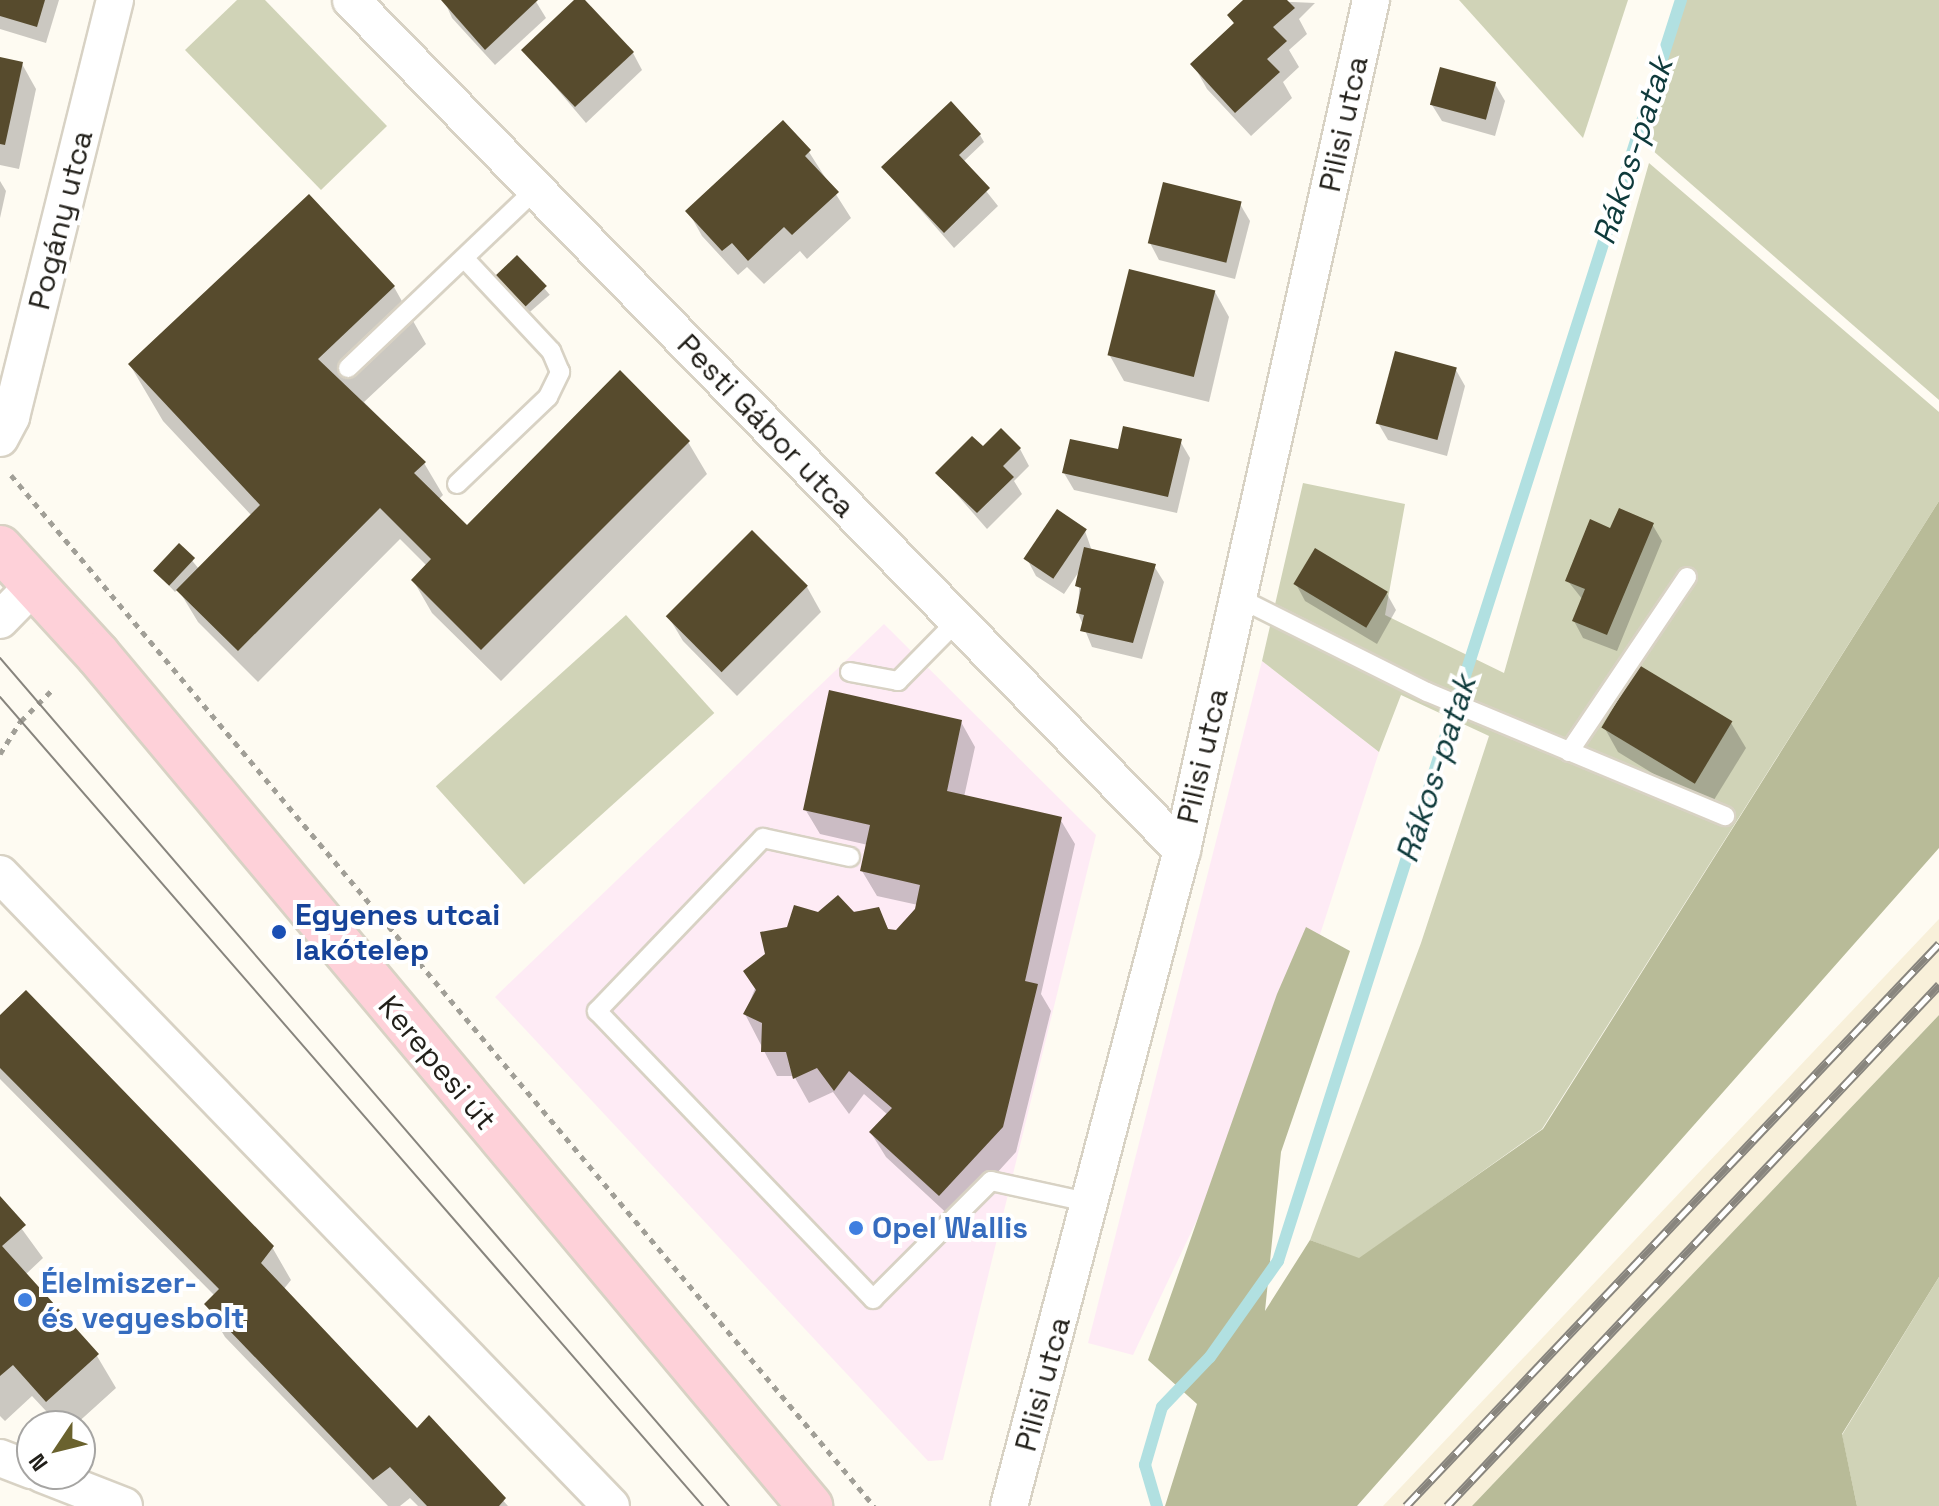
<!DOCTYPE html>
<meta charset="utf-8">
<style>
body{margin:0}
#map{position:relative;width:1939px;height:1506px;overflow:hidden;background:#fefbf2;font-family:"Space Grotesk",sans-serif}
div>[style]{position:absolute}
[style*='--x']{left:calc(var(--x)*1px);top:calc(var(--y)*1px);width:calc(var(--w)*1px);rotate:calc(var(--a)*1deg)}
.commercial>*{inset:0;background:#feebf5}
.built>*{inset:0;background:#f8f0da}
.green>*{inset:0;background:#d0d3b7;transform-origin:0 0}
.forest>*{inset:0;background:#b8bb98}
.shadow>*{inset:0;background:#0003;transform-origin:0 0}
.stream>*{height:12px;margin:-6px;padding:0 6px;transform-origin:6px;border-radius:6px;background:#b1e0e1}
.building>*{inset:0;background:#574b2d;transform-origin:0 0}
.path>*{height:5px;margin-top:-2.5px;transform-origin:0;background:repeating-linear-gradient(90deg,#a19f97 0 6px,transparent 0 12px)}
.roads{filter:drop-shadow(2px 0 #d8d2c4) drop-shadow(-2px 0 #d8d2c4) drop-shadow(0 2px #d8d2c4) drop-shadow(0 -2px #d8d2c4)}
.service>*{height:18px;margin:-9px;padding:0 9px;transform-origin:9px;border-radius:9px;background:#fff}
.minor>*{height:36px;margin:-18px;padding:0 18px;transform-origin:18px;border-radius:18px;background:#fff}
.primary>*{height:44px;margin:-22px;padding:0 22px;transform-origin:22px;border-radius:22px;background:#fed1d9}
.tram>*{height:2px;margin:-1px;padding:0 1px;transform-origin:1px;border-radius:1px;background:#88857e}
.rail>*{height:9px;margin-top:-4.5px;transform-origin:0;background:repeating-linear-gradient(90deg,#fff 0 18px,#88857e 0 36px);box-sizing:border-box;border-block:2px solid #88857e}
.dots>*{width:22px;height:22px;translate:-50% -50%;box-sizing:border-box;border:4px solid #fff;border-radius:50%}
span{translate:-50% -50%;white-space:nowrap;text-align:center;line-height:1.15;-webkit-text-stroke:8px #fff;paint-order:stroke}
.street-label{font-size:30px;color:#211f19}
.transit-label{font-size:30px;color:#164399;font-weight:700}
.left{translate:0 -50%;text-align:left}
.shop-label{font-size:30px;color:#366cbe;font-weight:700}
.water-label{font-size:32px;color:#0e3a3b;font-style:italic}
.north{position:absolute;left:16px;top:1410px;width:80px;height:80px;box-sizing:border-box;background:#fff;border:2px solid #a6a5a3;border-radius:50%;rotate:235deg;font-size:22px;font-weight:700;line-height:32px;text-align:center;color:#211f19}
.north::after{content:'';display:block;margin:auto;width:28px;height:36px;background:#6a622e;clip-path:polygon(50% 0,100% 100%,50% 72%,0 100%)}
</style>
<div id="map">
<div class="commercial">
<div style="clip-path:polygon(884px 624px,1096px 835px,943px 1460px,928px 1461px,495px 997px)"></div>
<div style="clip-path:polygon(1262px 661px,1379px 752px,1294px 1015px,1133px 1355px,1088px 1343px)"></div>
</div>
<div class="built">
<div style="clip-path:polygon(1939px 919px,1939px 1015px,1472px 1506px,1383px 1506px)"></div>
</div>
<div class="green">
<div style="clip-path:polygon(237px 0,265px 0,387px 126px,321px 190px,185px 50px)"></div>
<div style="clip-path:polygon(1459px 0,1628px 0,1583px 138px)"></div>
<div style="clip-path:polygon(1682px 0,1939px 0,1939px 400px,1636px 136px)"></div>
<div style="clip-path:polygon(1649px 163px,1939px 412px,1939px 501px,1542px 1129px,1359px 1259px,1310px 1240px,1421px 943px,1489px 736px,1401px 695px,1379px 752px,1262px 661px,1303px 483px,1405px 504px,1385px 615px,1504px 673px)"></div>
<div style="left:626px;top:615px;width:132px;height:256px;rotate:48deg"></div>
<div style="clip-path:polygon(1939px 1277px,1939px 1506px,1857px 1506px,1842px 1435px)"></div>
</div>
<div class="forest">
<div style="clip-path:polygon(1939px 501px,1939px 848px,1357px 1506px,1165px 1506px,1197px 1404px,1148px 1360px,1277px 994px,1306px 927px,1350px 951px,1281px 1152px,1265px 1311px,1310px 1240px,1359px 1258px,1543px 1129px)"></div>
<div style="clip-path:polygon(1939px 1015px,1939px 1277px,1842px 1434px,1857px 1506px,1472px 1506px)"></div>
</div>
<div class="shadow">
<div style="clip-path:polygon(0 0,59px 0,46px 43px,0 29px)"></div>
<div style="clip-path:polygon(444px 0,535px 0,546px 18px,495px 65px,452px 18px)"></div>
<div style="clip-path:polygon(577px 0,633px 53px,642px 70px,586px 123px,524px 50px)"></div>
<div style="clip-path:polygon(1245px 0,1315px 3px,1299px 19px,1307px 34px,1289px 50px,1299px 67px,1283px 82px,1292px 98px,1251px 136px,1207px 89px,1193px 64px,1235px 25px,1229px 15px)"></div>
<div style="clip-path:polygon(0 59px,22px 64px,36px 89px,19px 169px,0 165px)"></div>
<div style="clip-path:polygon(1495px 84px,1505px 101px,1495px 136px,1442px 121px,1432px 105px)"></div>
<div style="clip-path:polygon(783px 123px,809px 152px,851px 218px,807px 259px,800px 251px,764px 284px,747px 267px,738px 275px,702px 236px,688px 211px)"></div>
<div style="clip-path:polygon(980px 135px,984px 142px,963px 162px,998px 206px,954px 248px,884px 168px)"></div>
<div style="clip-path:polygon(0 181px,6px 191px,0 218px)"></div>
<div style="clip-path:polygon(309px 197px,394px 287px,426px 344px,364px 402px,424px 463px,443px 495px,438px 500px,467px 528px,688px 442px,707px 474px,501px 681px,432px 613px,413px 580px,427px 566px,400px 539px,258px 682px,198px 622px,178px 589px,175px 592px,155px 571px,179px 545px,199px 569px,252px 516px,163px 421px,130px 365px)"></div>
<div style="clip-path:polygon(1240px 204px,1250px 221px,1235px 279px,1159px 260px,1150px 243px)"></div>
<div style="left:517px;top:257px;width:50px;height:28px;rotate:49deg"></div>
<div style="clip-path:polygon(1215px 292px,1229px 317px,1209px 402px,1124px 381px,1110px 356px)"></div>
<div style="clip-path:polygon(1456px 370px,1465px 386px,1447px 456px,1388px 440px,1378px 423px)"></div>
<div style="clip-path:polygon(1180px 441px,1190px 458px,1177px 513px,1074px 490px,1064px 473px,1120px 451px)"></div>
<div style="clip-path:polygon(983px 449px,1020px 449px,1029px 466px,1014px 481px,1022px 494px,987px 529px,938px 473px)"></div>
<div style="clip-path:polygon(1652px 524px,1662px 541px,1617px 651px,1583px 638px,1574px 621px,1583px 600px,1567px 580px,1611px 531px)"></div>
<div style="clip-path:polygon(1085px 531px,1092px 551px,1154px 566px,1164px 582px,1142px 659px,1092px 647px,1078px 613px,1080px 570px,1064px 594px,1036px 576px,1027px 559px)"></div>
<div style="clip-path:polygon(752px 533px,807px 587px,821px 612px,737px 696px,683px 641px,668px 616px)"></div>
<div style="clip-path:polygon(1296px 584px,1387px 594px,1396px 610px,1377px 644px,1305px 601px)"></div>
<div style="clip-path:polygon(961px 722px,975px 747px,964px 797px,1060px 819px,1075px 844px,1041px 994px,1051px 1011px,1016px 1152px,954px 1220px,886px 1157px,871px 1133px,888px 1115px,864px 1094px,849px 1114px,833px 1092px,809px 1103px,794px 1076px,777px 1076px,745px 1014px,768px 955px,789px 929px,818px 914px,878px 910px,890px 932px,897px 932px,918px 905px,877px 896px,862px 871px,868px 845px,820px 834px,805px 809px)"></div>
<div style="clip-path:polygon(1731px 723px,1746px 748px,1709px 808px,1618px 752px,1604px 727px)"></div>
<div style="clip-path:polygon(0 1018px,272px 1247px,291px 1280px,283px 1290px,417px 1431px,429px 1418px,508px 1506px,418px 1506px,410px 1498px,400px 1506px,388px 1506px,225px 1337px,206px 1305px,215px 1296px,0 1079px)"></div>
<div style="clip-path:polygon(0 1199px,43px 1258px,25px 1275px,97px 1356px,116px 1388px,74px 1426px,60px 1426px,32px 1396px,5px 1421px,0 1416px)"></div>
</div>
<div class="stream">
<div style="--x:1157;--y:1506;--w:43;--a:-106.3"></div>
<div style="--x:1145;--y:1465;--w:60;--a:-73.7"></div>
<div style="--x:1162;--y:1407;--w:69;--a:-46.2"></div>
<div style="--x:1210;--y:1357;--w:118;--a:-54.7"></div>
<div style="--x:1278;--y:1261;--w:1324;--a:-72.28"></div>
</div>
<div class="building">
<div style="clip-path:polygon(0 0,45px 0,37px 27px,0 16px)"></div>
<div style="clip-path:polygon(441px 0,538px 0,485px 50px)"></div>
<div style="clip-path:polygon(574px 0,585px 0,634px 52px,575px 107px,521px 50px)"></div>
<div style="clip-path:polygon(1243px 0,1287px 0,1295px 8px,1273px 27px,1287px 41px,1267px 59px,1280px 72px,1235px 113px,1190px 64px,1234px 23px,1227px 15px)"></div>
<div style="clip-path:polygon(0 57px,23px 62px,5px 145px,0 144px)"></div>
<div style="left:1440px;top:67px;width:58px;height:39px;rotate:15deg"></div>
<div style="clip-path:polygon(951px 101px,981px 134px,959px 155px,990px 188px,944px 233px,881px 167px)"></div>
<div style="clip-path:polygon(783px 120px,811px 150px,805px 156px,839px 192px,792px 235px,784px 227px,748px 261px,732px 243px,722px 251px,685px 211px)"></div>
<div style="left:1163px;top:182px;width:81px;height:63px;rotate:14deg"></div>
<div style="clip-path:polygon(309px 194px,395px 286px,318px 359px,426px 462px,414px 473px,467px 525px,620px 370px,690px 441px,481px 650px,411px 580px,431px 559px,380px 508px,238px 651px,176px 590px,260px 505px,128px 364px)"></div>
<div style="left:517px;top:255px;width:43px;height:30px;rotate:46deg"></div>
<div style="left:1129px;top:269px;width:89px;height:89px;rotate:14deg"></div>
<div style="left:1395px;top:351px;width:64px;height:75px;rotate:15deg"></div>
<div style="clip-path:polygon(1123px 426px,1182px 439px,1168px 497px,1062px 473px,1070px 439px,1118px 449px)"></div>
<div style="clip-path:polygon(1001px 428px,1021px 448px,1003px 466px,1014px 477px,977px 513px,935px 473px,972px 436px,983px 446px)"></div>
<div style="clip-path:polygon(1619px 508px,1654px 523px,1607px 635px,1572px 621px,1585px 589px,1565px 581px,1590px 519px,1610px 528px)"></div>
<div style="left:1057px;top:509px;width:36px;height:60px;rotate:34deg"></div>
<div style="left:752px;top:530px;width:79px;height:122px;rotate:45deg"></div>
<div style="left:179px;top:543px;width:22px;height:38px;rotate:43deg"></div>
<div style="clip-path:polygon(1084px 547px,1156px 564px,1133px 643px,1080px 631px,1084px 615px,1076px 613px,1081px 588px,1075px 586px)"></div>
<div style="left:1315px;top:548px;width:85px;height:42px;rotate:31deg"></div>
<div style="left:1639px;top:665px;width:109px;height:73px;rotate:31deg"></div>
<div style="clip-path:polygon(829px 690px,962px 720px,947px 791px,1062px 817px,1025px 981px,1038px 984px,1003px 1127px,939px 1196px,869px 1132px,892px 1108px,849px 1071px,834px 1091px,817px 1068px,793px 1079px,786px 1052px,761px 1052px,762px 1023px,743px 1014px,756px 990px,743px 971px,765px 954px,760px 932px,787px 927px,794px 905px,818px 912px,838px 895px,854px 912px,879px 907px,888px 929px,896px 930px,915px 909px,920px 885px,860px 871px,870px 825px,803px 810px)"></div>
<div style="clip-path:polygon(26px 990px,274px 1246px,261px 1263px,417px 1428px,429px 1415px,506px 1498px,499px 1506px,427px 1506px,390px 1467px,373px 1480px,204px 1304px,219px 1289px,0 1068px,0 1015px)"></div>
<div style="clip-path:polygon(0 1196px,26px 1225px,2px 1246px,99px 1354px,46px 1402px,13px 1365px,0 1376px)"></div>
</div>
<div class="path">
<div style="--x:11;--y:475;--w:1345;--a:50.07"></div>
<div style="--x:0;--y:754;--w:39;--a:-58"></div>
<div style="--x:21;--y:721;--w:47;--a:-45"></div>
</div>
<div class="roads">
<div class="service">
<div style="--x:348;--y:368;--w:258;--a:-43.6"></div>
<div style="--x:457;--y:484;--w:126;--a:-43.7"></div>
<div style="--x:548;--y:397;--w:28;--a:-64"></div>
<div style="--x:560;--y:372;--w:23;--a:-113"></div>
<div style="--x:551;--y:351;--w:127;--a:-133.1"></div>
<div style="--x:1239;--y:598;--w:210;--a:26.6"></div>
<div style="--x:1427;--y:692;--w:323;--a:22.6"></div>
<div style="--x:850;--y:672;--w:49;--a:10.6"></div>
<div style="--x:898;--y:681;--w:84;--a:-45.5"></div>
<div style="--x:1569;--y:752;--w:211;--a:-56"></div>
<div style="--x:850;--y:857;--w:89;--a:-167.7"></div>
<div style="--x:763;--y:838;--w:240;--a:133.8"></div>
<div style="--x:597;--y:1011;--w:399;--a:46.2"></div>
<div style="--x:873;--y:1299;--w:167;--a:-45"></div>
<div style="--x:991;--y:1181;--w:103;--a:12.3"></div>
</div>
<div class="minor">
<div style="--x:351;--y:0;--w:1189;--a:45.65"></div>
<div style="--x:0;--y:438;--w:24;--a:-62"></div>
<div style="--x:11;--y:417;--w:430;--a:-76"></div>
<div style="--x:0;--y:620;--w:49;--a:-45.8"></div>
<div style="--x:0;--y:874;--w:879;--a:45.97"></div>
<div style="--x:0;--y:1458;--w:34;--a:21"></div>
<div style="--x:42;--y:1474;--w:88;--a:21.3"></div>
<div style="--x:1009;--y:1506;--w:678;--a:-75.23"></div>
<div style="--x:1182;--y:850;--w:871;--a:-77.46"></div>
</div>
<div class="primary">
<div style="--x:0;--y:548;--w:145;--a:47.5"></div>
<div style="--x:98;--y:655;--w:1110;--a:50.08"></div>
</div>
</div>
<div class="tram">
<div style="--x:0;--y:658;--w:1118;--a:49.32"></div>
<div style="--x:0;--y:697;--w:1072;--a:49.01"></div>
</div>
<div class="rail">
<div style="--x:1406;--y:1506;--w:775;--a:-46.52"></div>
<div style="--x:1447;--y:1506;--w:717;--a:-46.64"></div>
</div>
<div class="dots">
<div style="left:279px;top:932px;background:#1a4fb4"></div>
<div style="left:856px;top:1228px;background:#3f7fe0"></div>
<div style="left:25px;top:1300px;background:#3f7fe0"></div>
</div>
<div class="street-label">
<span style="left:1344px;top:124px;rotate:-78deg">Pilisi utca</span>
<span style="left:61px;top:220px;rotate:-76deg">Pogány utca</span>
<span style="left:766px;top:426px;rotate:46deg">Pesti Gábor utca</span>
<span style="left:1203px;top:756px;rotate:-77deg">Pilisi utca</span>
<span style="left:437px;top:1063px;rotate:50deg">Kerepesi út</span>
<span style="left:1043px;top:1384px;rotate:-75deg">Pilisi utca</span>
</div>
<div class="transit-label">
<span class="left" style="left:295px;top:932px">Egyenes utcai<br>lakótelep</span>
</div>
<div class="shop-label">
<span class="left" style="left:872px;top:1228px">Opel Wallis</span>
<span class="left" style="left:41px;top:1300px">Élelmiszer-<br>és vegyesbolt</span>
</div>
<div class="water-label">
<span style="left:1633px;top:151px;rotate:-72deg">Rákos-patak</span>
<span style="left:1436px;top:769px;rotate:-72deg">Rákos-patak</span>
</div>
<div class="north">N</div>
</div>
